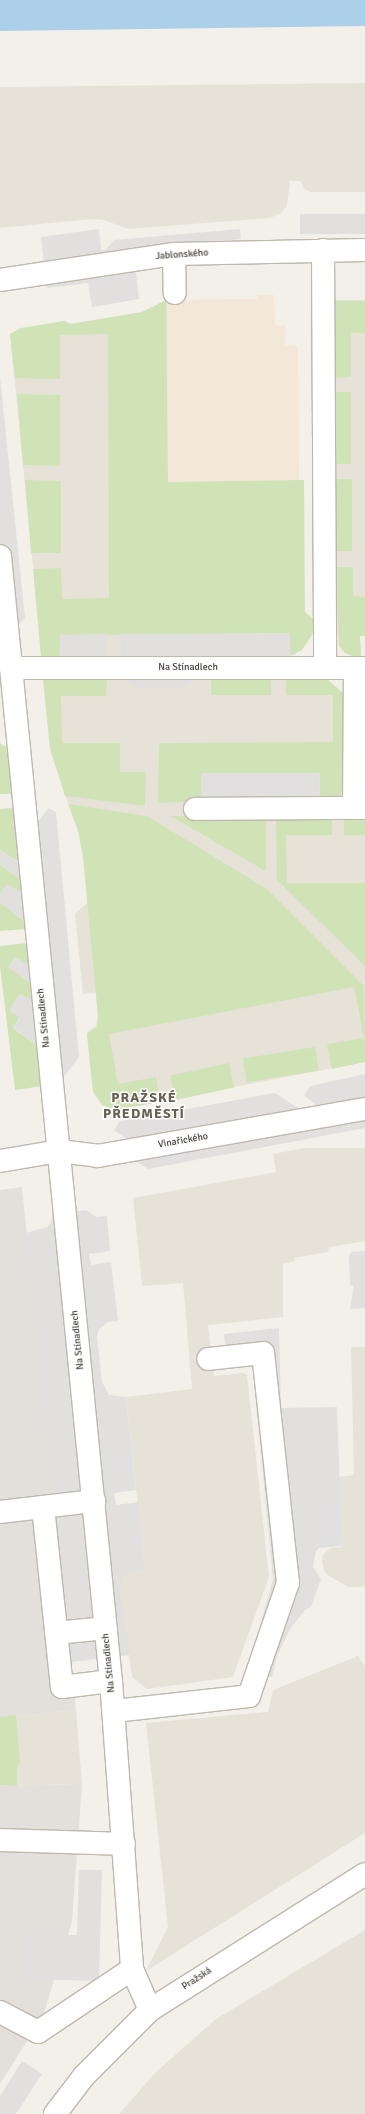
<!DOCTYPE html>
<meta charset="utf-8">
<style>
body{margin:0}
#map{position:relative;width:365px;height:2114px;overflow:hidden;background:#f3f0ea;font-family:Signika,sans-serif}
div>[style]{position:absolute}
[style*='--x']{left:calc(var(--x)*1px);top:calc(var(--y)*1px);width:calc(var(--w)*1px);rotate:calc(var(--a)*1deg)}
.residential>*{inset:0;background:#e7e2d8}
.commercial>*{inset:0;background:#f3e7d7}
.industrial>*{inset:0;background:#e3dfdb}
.green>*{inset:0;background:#cfe3b7;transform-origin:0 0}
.parking>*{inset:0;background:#e2e0de;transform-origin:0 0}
.water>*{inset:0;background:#acd0ea}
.roads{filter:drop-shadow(1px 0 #beb8ad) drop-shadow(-1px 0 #beb8ad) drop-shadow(0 1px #beb8ad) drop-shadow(0 -1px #beb8ad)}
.minor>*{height:22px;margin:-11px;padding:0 11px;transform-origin:11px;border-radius:11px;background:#fff}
span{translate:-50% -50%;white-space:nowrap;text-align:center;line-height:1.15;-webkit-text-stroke:3px #fff;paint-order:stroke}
.street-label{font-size:10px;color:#464139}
.district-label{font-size:14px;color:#685f51;font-weight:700;letter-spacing:1px}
</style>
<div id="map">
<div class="residential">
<div style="clip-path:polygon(365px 83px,365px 192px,311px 192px,304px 189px,301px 181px,290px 181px,287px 206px,281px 213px,270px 218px,128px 229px,104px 220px,92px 219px,0 228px,0 87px)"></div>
<div style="clip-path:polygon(167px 300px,166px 482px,303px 480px,304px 612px,314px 621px,314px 632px,303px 648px,294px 655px,290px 655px,289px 634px,121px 634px,121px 656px,42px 657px,10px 334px,20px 329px,65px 321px,70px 324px,141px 313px)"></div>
<div style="clip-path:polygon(334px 300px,365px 300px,365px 636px,360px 636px,361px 657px,358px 658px,345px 653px,340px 647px,337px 635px)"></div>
<div style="clip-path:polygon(198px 677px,326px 679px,343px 693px,346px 702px,319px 799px,319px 774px,201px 774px,202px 799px,365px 818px,365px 1062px,117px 1109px,102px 1104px,93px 1092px,87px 1032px,96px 1026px,98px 1017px,96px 993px,83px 994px,75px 914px,88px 902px,84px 859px,80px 838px,50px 750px,43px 678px)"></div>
<div style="clip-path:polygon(305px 1148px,365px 1148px,365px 1241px,329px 1247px,328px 1252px,294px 1258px,295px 1261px,283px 1264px,283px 1317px,208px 1325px,214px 1376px,243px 1373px,247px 1375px,269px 1577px,233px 1677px,147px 1689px,132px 1677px,121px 1592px,123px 1579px,129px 1574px,145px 1571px,126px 1397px,192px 1389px,183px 1283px,142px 1286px,133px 1198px,276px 1172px,273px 1154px)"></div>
<div style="clip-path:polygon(351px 1347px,365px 1347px,365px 1586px,360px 1587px,349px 1587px,329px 1576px,324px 1571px,322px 1560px,323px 1555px,330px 1548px,342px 1547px,338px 1477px,354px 1475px)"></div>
<div style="clip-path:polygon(358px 1656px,365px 1667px,365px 1833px,146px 1971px,168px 1927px,146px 1723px,268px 1712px,273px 1690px)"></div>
<div style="clip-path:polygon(76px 1710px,82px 1784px,0 1786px,0 1718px)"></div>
<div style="clip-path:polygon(365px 1930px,365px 2114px,119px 2114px,156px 2072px,216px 2019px)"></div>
</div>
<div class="commercial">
<div style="clip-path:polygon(257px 295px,274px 295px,275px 325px,286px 326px,285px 345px,298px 346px,299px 480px,166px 482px,167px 300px,257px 299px)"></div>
</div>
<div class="industrial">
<div style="clip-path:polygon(22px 1187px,76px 1710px,0 1718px,0 1190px)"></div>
<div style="clip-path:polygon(82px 1784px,72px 1921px,43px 2016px,0 2084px,0 1786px)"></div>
</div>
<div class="green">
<div style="clip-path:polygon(166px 300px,168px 482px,304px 480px,305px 612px,315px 620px,313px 633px,302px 650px,290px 656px,290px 633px,60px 635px,60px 657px,41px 657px,33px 569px,61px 568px,62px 599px,109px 598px,108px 334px,60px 335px,60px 379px,15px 378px,10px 334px,21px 328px,64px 321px,70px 324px,142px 312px)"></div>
<div style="clip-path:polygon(334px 301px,365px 301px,365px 333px,351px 333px,351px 377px,334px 378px)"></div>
<div style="left:335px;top:392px;width:16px;height:72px"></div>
<div style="clip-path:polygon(17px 394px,60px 395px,60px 466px,23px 465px)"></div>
<div style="left:352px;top:479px;width:72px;height:17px;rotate:90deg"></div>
<div style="clip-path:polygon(25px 480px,61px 481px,61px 553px,31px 553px)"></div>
<div style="clip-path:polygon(336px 567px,353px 567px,353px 596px,365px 597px,365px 636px,360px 636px,361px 655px,357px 658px,345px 653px,339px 646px)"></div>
<div style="clip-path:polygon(43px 678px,107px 678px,106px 696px,61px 696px,62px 743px,120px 743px,120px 772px,146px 772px,145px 806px,65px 796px,50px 748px)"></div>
<div style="left:211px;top:678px;width:60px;height:17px"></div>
<div style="clip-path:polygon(286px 678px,327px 679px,343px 693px,346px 702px,346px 788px,338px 798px,320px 800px,320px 773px,201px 774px,201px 797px,196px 801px,158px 803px,159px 743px,333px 742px,333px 695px,286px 695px)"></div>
<div style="clip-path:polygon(0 743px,10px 750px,13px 794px,0 794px)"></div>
<div style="clip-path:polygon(68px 804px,147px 816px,267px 889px,364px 986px,365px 1062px,332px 1069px,327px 1044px,364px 1038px,354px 987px,109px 1034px,118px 1084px,156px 1077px,160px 1102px,116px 1110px,102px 1105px,93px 1092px,87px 1034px,97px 1027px,98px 1016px,83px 858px,78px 830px)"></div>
<div style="clip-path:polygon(14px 808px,20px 859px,17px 861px,0 850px,0 809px)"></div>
<div style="clip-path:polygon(170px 816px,266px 817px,266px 871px)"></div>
<div style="clip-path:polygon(276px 817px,332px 818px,332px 835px,286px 835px,287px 883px,365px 883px,365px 966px,277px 880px)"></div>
<div style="left:344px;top:818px;width:21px;height:17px"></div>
<div style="clip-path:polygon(0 864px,22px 881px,23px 893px,19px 893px,7px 885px,0 894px)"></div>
<div style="clip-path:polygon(0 902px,26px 923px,27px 929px,0 931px)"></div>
<div style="clip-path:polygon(28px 943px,31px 966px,26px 965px,33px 985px,33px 1000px,30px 1000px,13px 1028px,38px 1046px,43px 1086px,15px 1090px,0 966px,0 946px)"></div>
<div style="left:315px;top:1047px;width:24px;height:73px;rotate:81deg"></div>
<div style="left:229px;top:1063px;width:25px;height:60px;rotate:78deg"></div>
<div style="clip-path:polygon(16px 1715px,20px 1762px,17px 1768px,17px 1786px,0 1785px,0 1717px)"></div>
</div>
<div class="parking">
<div style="left:300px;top:214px;width:65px;height:20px"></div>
<div style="clip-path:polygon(99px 229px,101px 250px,105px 250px,114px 240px,240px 229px,241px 239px,133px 249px,139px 299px,92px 307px,88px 283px,47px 288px,41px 237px)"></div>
<div style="clip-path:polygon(0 377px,25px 618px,14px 630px,0 631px)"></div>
<div style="clip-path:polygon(106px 634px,106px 657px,121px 656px,121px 634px,290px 634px,291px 677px,199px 677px,185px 688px,134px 688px,121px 677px,59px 678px,60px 635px)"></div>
<div style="left:201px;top:773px;width:118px;height:26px"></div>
<div style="clip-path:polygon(49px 808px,56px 812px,79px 1057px,60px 1082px,38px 1046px,13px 1027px,20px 1018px,9px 1010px,19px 994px,33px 1000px,33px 985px,8px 967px,15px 957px,31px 966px,26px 923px,0 902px,0 894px,7px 884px,23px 893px,22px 881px,0 864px,0 850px,16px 861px,20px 859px,37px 823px)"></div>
<div style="clip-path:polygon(365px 1074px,365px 1128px,148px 1169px,137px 1162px,131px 1162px,128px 1140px,114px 1130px,120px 1121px,275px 1093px,301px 1110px,317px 1106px,304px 1095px,310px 1086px)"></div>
<div style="clip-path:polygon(86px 1210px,96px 1217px,107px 1216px,110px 1251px,89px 1254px,91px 1265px,111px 1262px,118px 1321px,108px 1322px,99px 1329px,97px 1337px,102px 1382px,109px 1395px,126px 1397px,136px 1490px,114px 1493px,116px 1505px,138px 1502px,145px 1571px,129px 1574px,123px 1579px,121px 1592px,130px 1655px,71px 1662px,26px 1233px,47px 1227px,51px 1223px,52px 1215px)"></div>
<div style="clip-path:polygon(365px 1251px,365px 1308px,350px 1309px,354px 1285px,350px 1285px,349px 1256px,351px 1252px)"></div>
<div style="clip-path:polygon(279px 1328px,281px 1408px,337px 1407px,342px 1546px,319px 1548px,316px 1551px,313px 1567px,321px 1579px,311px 1607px,305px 1610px,290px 1629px,277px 1656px,272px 1677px,248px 1670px,273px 1579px,252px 1360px,227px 1363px,224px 1334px)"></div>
<div style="clip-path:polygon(79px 1870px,102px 1870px,99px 1981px,25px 1979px,27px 1934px,77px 1935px)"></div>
<div style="clip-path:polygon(22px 2061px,42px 2074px,16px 2114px,0 2114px,0 2096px)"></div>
</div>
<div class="water">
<div style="clip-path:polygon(0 0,365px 0,365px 26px,0 31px)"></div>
</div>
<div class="roads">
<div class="minor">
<div style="--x:323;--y:250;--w:418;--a:89.7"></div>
<div style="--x:174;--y:254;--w:39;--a:89"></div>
<div style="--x:0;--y:280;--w:176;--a:-8.5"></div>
<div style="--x:174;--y:254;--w:191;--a:-1.2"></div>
<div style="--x:0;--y:556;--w:1130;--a:84.37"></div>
<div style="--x:111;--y:1681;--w:289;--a:85.8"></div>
<div style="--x:132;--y:1969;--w:45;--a:66.3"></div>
<div style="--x:11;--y:668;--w:354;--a:0"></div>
<div style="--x:355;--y:668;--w:140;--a:90.4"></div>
<div style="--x:354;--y:808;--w:11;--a:0"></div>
<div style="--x:195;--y:809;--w:159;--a:-0.4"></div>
<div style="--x:0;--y:1161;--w:60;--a:-9.6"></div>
<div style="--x:59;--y:1151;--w:39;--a:7"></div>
<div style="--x:98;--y:1156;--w:271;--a:-10"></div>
<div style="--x:43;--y:1507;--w:181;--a:84"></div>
<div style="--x:62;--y:1687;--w:49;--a:-7"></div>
<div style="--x:0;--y:1512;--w:95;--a:-6.7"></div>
<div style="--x:56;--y:1633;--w:50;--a:-5.7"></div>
<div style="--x:114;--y:1711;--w:136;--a:-6.3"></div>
<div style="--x:249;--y:1696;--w:120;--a:-71"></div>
<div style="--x:288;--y:1583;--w:231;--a:-96.2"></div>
<div style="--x:263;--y:1353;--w:55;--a:173.8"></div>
<div style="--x:0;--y:1840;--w:124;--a:1.8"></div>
<div style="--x:0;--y:2012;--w:43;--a:27.8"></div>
<div style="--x:38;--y:2032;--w:113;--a:-33.8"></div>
<div style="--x:55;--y:2114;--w:48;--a:-52.7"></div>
<div style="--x:84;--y:2076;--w:93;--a:-45"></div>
<div style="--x:150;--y:2010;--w:254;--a:-32.3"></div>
</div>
</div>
<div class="street-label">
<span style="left:182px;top:255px;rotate:-4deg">Jablonského</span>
<span style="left:188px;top:668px">Na Stínadlech</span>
<span style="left:44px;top:1018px;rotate:-96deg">Na Stínadlech</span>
<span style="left:183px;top:1141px;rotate:-10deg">Vinařického</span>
<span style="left:78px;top:1340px;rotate:-96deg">Na Stínadlech</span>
<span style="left:109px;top:1663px;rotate:-96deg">Na Stínadlech</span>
<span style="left:197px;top:1979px;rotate:-33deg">Pražská</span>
</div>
<div class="district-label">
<span style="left:144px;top:1106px">PRAŽSKÉ<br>PŘEDMĚSTÍ</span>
</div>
</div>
